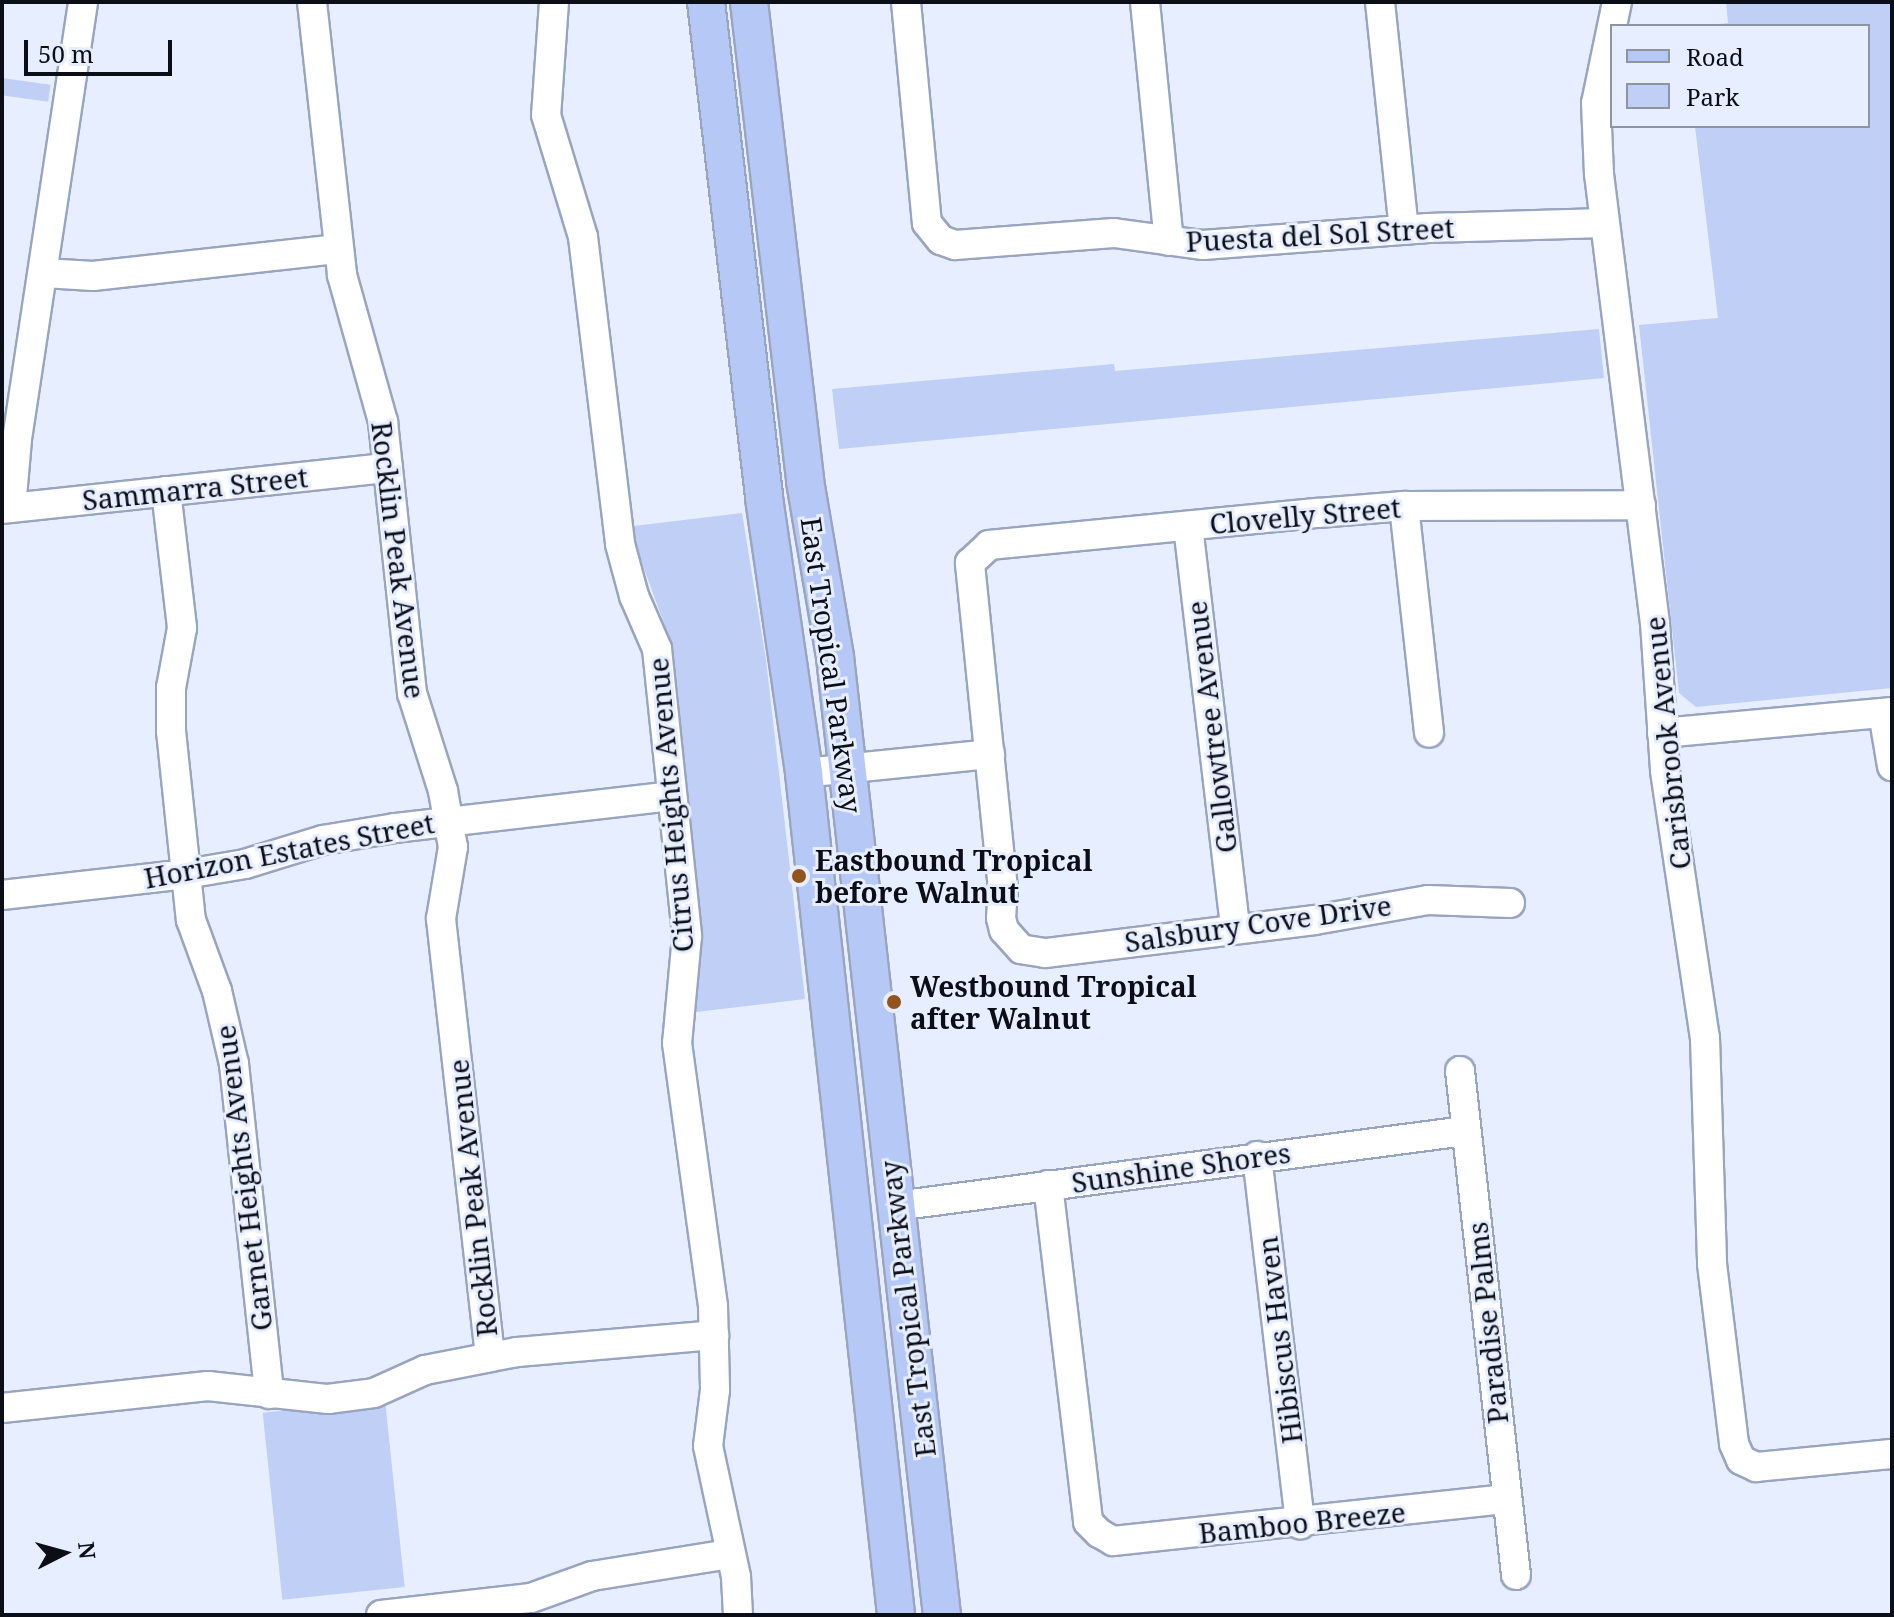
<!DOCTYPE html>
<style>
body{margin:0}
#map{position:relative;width:1894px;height:1617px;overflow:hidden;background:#e6eeff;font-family:"Noto Serif",serif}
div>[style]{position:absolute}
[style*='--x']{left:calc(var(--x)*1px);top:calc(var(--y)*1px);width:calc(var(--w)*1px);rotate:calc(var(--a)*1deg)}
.green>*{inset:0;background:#bfcff5;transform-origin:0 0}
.roads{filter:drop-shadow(2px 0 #99a5bf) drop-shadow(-2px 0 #99a5bf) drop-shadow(0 2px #99a5bf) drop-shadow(0 -2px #99a5bf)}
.minor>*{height:28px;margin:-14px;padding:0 14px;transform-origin:14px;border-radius:14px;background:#fff}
.major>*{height:36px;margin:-18px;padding:0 18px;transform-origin:18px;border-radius:18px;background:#b6c8f6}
.dots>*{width:22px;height:22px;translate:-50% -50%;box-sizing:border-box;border:4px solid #e6eeff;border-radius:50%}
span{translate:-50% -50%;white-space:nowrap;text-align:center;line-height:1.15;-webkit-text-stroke:6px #e6eeff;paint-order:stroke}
.street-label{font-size:28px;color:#0b0e17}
.poi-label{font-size:28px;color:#0b0e17;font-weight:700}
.left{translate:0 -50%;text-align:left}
.frame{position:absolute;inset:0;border:4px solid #0b0e17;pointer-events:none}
.legend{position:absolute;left:1610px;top:24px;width:260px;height:104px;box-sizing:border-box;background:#e6eeff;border:2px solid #8e94a2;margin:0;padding:10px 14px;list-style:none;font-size:24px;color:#0b0e17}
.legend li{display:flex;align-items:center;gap:16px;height:40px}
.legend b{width:40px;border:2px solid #8e94a2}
.north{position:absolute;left:24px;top:1513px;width:80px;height:80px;-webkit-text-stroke:6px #e6eeff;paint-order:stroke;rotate:84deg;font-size:22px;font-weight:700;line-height:32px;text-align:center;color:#0b0e17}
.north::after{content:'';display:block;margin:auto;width:28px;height:36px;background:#0b0e17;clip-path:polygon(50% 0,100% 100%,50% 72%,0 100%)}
.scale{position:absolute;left:24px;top:40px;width:148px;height:36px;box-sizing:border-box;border:4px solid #0b0e17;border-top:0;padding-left:10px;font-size:24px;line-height:28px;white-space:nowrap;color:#0b0e17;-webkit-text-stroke:6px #e6eeff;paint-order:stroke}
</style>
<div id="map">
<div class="green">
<div style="clip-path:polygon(1726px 2px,1892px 2px,1892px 688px,1696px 707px,1679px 693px,1639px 325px,1718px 318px,1695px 126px,1868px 126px,1868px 26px,1705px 26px,1728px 23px)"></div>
<div style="left:2px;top:78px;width:49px;height:17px;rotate:8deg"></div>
<div style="clip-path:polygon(1599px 329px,1604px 378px,839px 449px,832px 389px,1114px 364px,1115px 371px)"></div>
<div style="clip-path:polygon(742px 513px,766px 660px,805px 999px,696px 1012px,702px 925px,665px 626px,635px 544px,634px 526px)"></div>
<div style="left:385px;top:1400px;width:188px;height:123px;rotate:84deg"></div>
</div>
<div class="roads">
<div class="minor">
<div style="--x:312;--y:2;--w:275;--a:83.7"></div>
<div style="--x:342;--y:275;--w:153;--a:74.4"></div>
<div style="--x:383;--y:422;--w:273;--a:83.9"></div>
<div style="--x:412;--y:693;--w:103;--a:72.4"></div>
<div style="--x:443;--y:791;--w:57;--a:79.9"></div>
<div style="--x:453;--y:847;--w:73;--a:99.5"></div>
<div style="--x:441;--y:919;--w:440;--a:83.6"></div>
<div style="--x:554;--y:2;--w:113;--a:94"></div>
<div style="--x:546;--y:115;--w:127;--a:73.1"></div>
<div style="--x:583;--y:237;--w:309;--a:83.1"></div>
<div style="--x:620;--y:544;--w:54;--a:74.9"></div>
<div style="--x:634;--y:596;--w:58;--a:66.5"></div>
<div style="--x:657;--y:649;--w:289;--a:84"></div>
<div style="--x:687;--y:936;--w:107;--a:95.3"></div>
<div style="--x:677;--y:1043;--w:265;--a:82.2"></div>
<div style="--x:713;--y:1306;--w:84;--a:88.6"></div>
<div style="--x:715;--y:1390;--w:56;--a:97.1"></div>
<div style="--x:708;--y:1446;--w:134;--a:77.9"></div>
<div style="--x:736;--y:1577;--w:38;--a:87"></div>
<div style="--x:906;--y:2;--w:222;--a:84.6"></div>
<div style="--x:927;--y:223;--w:22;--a:51"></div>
<div style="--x:941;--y:240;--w:15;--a:20"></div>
<div style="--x:955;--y:245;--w:159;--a:-4.3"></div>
<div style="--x:1114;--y:233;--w:90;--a:7.7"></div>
<div style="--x:1203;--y:245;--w:226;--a:-4.3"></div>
<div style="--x:1428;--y:228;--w:176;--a:-1.6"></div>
<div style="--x:1145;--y:2;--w:240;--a:84.3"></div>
<div style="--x:1380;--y:2;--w:229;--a:84"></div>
<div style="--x:1617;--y:2;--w:103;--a:101.7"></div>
<div style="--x:1596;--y:103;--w:71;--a:87.6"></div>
<div style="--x:1599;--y:174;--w:452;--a:82.9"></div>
<div style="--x:1655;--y:623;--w:148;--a:86.1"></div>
<div style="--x:1665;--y:771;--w:270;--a:81.5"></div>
<div style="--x:1705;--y:1038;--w:226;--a:88.2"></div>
<div style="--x:1712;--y:1264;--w:181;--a:83"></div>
<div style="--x:1734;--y:1444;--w:17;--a:66"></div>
<div style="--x:1741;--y:1460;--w:17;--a:25"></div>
<div style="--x:1756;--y:1467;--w:137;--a:-5.5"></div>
<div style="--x:44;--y:273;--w:49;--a:3.5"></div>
<div style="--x:93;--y:276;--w:247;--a:-6.3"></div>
<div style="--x:166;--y:491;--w:138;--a:83.3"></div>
<div style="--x:182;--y:628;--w:61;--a:100.4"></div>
<div style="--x:171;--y:688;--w:43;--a:90"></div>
<div style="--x:171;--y:731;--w:190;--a:84"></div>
<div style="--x:191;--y:920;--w:76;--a:69.9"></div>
<div style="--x:217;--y:991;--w:75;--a:76.9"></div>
<div style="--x:234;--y:1064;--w:332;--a:83.9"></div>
<div style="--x:1404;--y:506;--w:228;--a:83.7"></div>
<div style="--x:11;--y:508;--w:69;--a:-85"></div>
<div style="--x:17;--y:439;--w:442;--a:-81.4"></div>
<div style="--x:2;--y:509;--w:388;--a:-6.1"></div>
<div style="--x:1188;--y:526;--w:405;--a:83.3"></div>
<div style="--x:1883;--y:713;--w:54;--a:80.4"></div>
<div style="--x:1662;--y:733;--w:231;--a:-5.2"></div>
<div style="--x:804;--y:773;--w:187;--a:-5.8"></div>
<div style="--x:2;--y:895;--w:185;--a:-6.5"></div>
<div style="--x:186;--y:874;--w:60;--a:-9.6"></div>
<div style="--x:245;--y:864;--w:82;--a:-17.1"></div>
<div style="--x:323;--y:840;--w:73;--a:-9.5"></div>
<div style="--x:395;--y:828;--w:279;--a:-6.6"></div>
<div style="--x:1510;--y:903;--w:82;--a:-177.9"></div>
<div style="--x:1428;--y:900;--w:115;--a:170"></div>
<div style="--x:1315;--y:920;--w:272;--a:173"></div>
<div style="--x:1045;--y:953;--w:24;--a:-171"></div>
<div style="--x:1021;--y:949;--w:25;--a:-132"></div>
<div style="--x:1004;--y:930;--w:12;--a:-104"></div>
<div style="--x:1001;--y:918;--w:29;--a:-86"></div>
<div style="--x:1003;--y:889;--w:328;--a:-95.8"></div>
<div style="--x:970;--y:563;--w:26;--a:-43"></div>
<div style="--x:989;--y:545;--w:331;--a:-5.6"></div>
<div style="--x:1318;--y:513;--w:86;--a:-4.7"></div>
<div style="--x:1404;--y:506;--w:237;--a:-0.2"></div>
<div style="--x:1460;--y:1071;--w:507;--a:83.66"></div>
<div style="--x:1257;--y:1156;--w:371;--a:83.3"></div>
<div style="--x:1048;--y:1185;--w:339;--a:83.2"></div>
<div style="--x:1088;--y:1522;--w:16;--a:45"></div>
<div style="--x:1099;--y:1533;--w:16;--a:30"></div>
<div style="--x:1113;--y:1541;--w:396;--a:-6.1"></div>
<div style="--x:896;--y:1206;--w:574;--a:-7.51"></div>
<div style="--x:2;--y:1408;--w:207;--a:-6.1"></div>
<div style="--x:208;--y:1386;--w:121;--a:6.2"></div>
<div style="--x:328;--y:1399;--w:46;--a:-7.4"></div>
<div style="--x:374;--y:1393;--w:56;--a:-24.3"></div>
<div style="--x:425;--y:1370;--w:94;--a:-11.1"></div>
<div style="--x:517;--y:1352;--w:198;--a:-4.9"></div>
<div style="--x:381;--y:1615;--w:151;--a:-6.5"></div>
<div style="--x:531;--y:1598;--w:65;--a:-19.8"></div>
<div style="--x:592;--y:1576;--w:140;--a:-9.1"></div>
</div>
<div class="major">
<div style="--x:706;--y:2;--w:499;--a:83.3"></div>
<div style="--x:764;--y:498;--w:278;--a:81.7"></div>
<div style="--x:804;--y:773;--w:847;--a:83.76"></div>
<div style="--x:749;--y:2;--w:482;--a:83.3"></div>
<div style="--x:805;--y:481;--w:179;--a:80.3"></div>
<div style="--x:835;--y:657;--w:964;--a:83.63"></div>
</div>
</div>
<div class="dots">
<div style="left:799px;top:876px;background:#93531c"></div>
<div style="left:894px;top:1002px;background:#93531c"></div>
</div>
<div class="street-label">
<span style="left:1320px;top:234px;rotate:-3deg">Puesta del Sol Street</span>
<span style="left:195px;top:488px;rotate:-6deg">Sammarra Street</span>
<span style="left:1305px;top:515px;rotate:-5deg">Clovelly Street</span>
<span style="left:399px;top:560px;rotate:83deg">Rocklin Peak Avenue</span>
<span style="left:832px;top:665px;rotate:82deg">East Tropical Parkway</span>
<span style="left:1211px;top:727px;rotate:-97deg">Gallowtree Avenue</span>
<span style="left:1667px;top:743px;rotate:-96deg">Carisbrook Avenue</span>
<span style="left:670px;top:805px;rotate:-95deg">Citrus Heights Avenue</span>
<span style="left:289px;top:850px;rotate:-11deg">Horizon Estates Street</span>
<span style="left:1258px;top:923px;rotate:-8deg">Salsbury Cove Drive</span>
<span style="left:1181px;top:1167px;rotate:-8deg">Sunshine Shores</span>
<span style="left:243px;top:1178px;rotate:-97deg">Garnet Heights Avenue</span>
<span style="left:472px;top:1198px;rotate:-96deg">Rocklin Peak Avenue</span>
<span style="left:907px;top:1309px;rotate:-97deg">East Tropical Parkway</span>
<span style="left:1487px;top:1323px;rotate:-96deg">Paradise Palms</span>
<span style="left:1279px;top:1340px;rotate:-97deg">Hibiscus Haven</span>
<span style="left:1302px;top:1522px;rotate:-6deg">Bamboo Breeze</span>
</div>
<div class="poi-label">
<span class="left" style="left:815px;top:876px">Eastbound Tropical<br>before Walnut</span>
<span class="left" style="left:910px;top:1002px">Westbound Tropical<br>after Walnut</span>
</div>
<div class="frame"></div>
<ul class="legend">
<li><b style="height:10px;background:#b6c8f6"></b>Road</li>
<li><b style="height:22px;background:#bfcff5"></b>Park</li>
</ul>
<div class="north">N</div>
<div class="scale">50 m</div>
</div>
